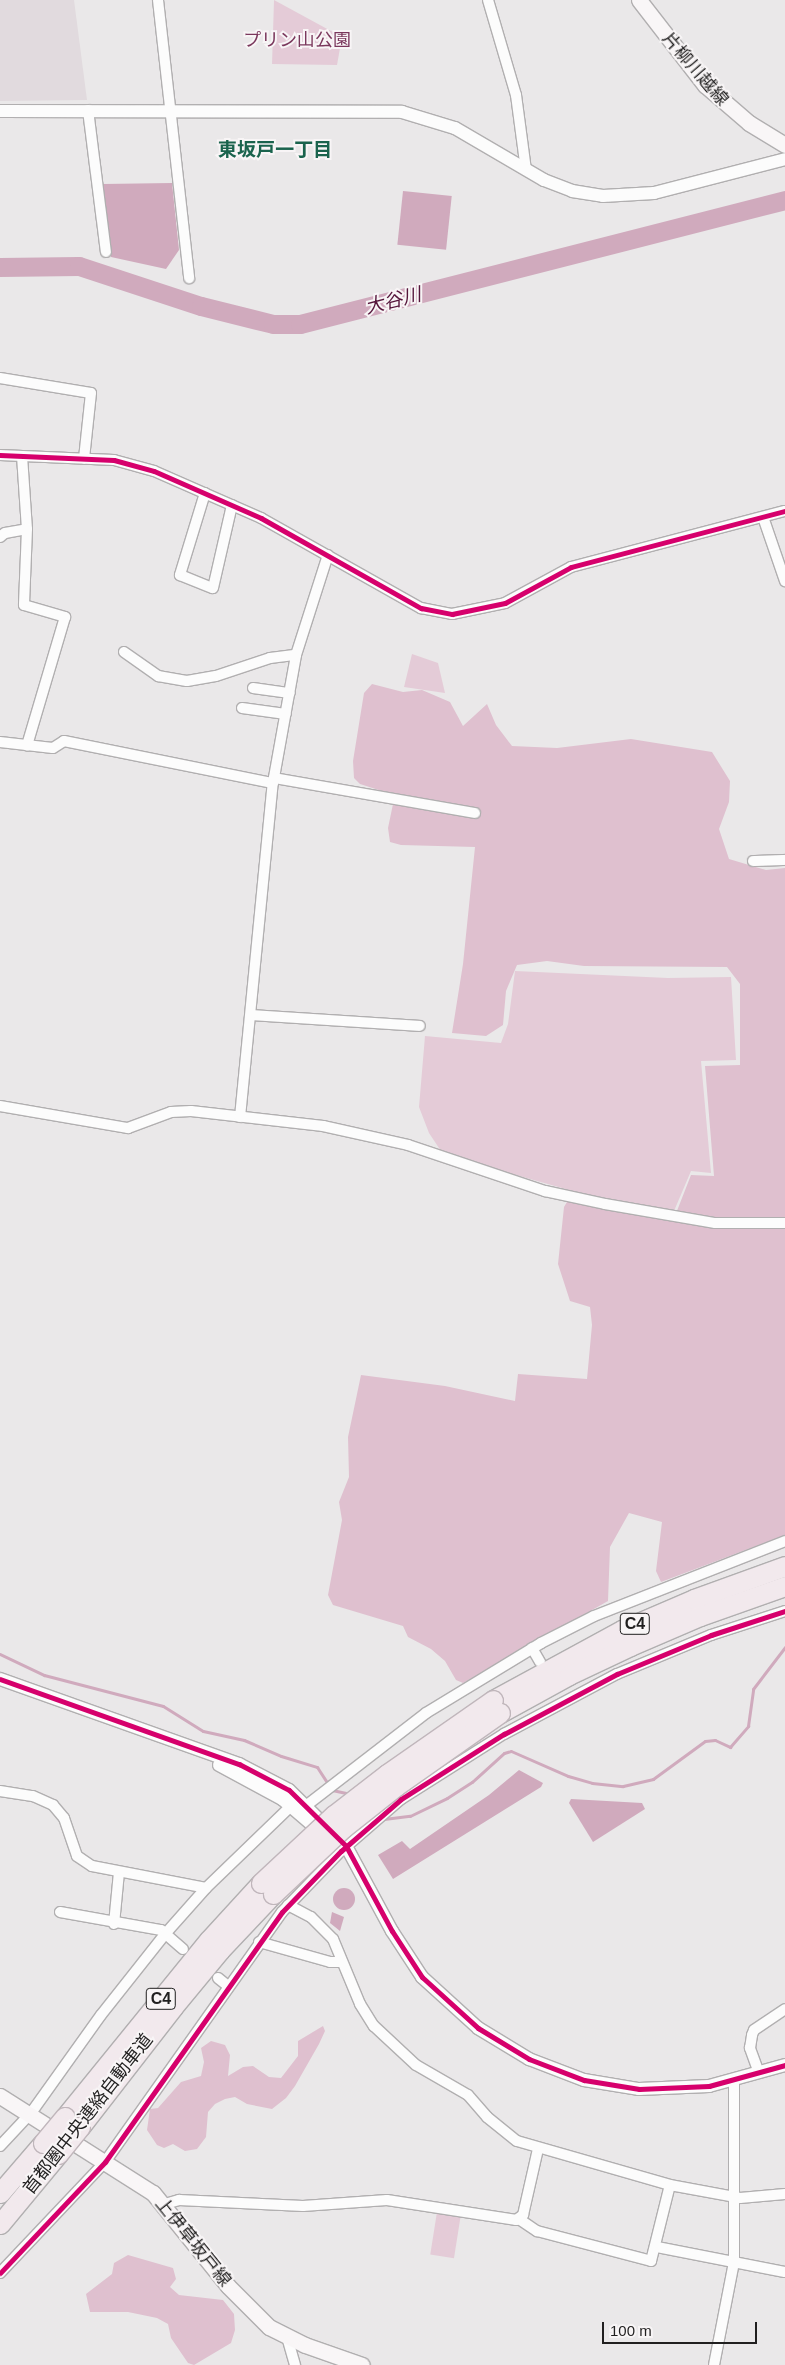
<!DOCTYPE html>
<meta charset="utf-8">
<style>
body{margin:0}
#map{position:relative;width:785px;height:2365px;overflow:hidden;background:#eae8e9;font-family:Arial,"Noto Sans JP",sans-serif}
div>[style]{position:absolute}
[style*='--x']{left:calc(var(--x)*1px);top:calc(var(--y)*1px);width:calc(var(--w)*1px);rotate:calc(var(--a)*1deg)}
.built>*{inset:0;background:#e1dade}
.green>*{inset:0;background:#e4cbd7;transform-origin:0 0}
.forest>*{inset:0;background:#dfc0cf}
.water>*{inset:0;background:#d0aabd;transform-origin:0 0}
.round{border-radius:50%}
.stream>*{height:3px;margin:-1.5px;padding:0 1.5px;transform-origin:1.5px;border-radius:1.5px;background:#d0aabd}
.river>*{height:19px;margin:-9.5px;padding:0 9.5px;transform-origin:9.5px;border-radius:9.5px;background:#d0aabd}
.roads{filter:drop-shadow(1px 0 #b1afb0) drop-shadow(-1px 0 #b1afb0) drop-shadow(0 1px #b1afb0) drop-shadow(0 -1px #b1afb0)}
.minor>*{height:10px;margin:-5px;padding:0 5px;transform-origin:5px;border-radius:5px;background:#fcfcfc}
.tertiary>*{height:12px;margin:-6px;padding:0 6px;transform-origin:6px;border-radius:6px;background:#fcfcfc}
.secondary>*{height:15px;margin:-7.5px;padding:0 7.5px;transform-origin:7.5px;border-radius:7.5px;background:#f9f6f7}
.motorway>*{height:19px;margin:-9.5px;padding:0 9.5px;transform-origin:9.5px;border-radius:9.5px;background:#f2e9ed}
.bridges{filter:drop-shadow(1px 0 #c0b6bb) drop-shadow(-1px 0 #c0b6bb) drop-shadow(0 1px #c0b6bb) drop-shadow(0 -1px #c0b6bb)}
.motorway-bridge>*{height:19px;margin:-9.5px;padding:0 9.5px;transform-origin:9.5px;border-radius:9.5px;background:#f2e9ed}
.cycleway>*{height:5px;margin:-2.5px;padding:0 2.5px;transform-origin:2.5px;border-radius:2.5px;background:#d6006c}
span{translate:-50% -50%;white-space:nowrap;text-align:center;line-height:1.15;-webkit-text-stroke:4px #f8f5f6;paint-order:stroke}
.shield-label span{padding:1px 4px;background:#f8f5f6;border:1px solid;border-radius:4px;-webkit-text-stroke-width:0}
.shield-label{font-size:16px;color:#201f1f;font-weight:700}
.park-label{font-size:18px;color:#7a375c}
.street-label{font-size:18px;color:#201f1f}
.neighbourhood-label{font-size:19px;color:#1a634d;font-weight:700}
.water-label{font-size:19px;color:#55153b;font-style:italic}
.scale{position:absolute;left:602px;top:2322px;width:155px;height:22px;box-sizing:border-box;border:2px solid #201f1f;border-top:0;padding-left:6px;font-size:15px;line-height:18px;white-space:nowrap;color:#201f1f;-webkit-text-stroke:4px #f8f5f6;paint-order:stroke}
</style>
<div id="map">
<div class="built">
<div style="clip-path:polygon(0 0,74px 0,87px 100px,0 101px)"></div>
</div>
<div class="green">
<div style="clip-path:polygon(274px 0,342px 37px,337px 65px,272px 64px)"></div>
<div style="clip-path:polygon(412px 654px,438px 663px,445px 693px,404px 687px)"></div>
<div style="clip-path:polygon(515px 971px,668px 978px,731px 977px,736px 1060px,701px 1061px,711px 1173px,691px 1171px,674px 1211px,601px 1199px,484px 1166px,441px 1151px,429px 1133px,419px 1107px,425px 1036px,501px 1043px,508px 1024px)"></div>
<div style="left:437px;top:2212px;width:24px;height:43px;rotate:9deg"></div>
</div>
<div class="forest">
<div style="clip-path:polygon(372px 684px,403px 692px,422px 690px,450px 702px,463px 726px,487px 704px,496px 725px,512px 746px,557px 748px,631px 739px,712px 752px,730px 781px,729px 802px,719px 829px,729px 859px,766px 870px,785px 868px,785px 1535px,661px 1582px,656px 1571px,662px 1522px,629px 1513px,610px 1547px,608px 1601px,463px 1683px,456px 1680px,445px 1661px,431px 1649px,408px 1637px,403px 1626px,333px 1605px,328px 1595px,342px 1520px,339px 1502px,349px 1477px,348px 1437px,361px 1375px,445px 1386px,515px 1401px,518px 1374px,587px 1379px,592px 1325px,590px 1307px,570px 1301px,558px 1264px,564px 1207px,567px 1202px,575px 1202px,673px 1221px,691px 1175px,714px 1176px,705px 1066px,740px 1065px,740px 984px,727px 967px,584px 966px,547px 961px,517px 965px,506px 991px,503px 1025px,486px 1036px,452px 1033px,463px 964px,475px 847px,401px 845px,390px 842px,388px 828px,393px 804px,385px 792px,360px 784px,354px 778px,353px 761px,364px 693px)"></div>
<div style="clip-path:polygon(323px 2026px,325px 2031px,319px 2044px,295px 2086px,286px 2098px,272px 2109px,247px 2104px,235px 2097px,225px 2099px,215px 2104px,208px 2112px,206px 2137px,197px 2149px,185px 2151px,173px 2144px,164px 2148px,157px 2145px,147px 2130px,150px 2109px,158px 2108px,181px 2082px,201px 2076px,204px 2062px,201px 2048px,211px 2041px,225px 2045px,230px 2055px,228px 2076px,243px 2067px,253px 2066px,269px 2077px,281px 2078px,298px 2056px,298px 2041px)"></div>
<div style="clip-path:polygon(128px 2255px,173px 2268px,176px 2279px,170px 2287px,179px 2295px,223px 2300px,234px 2314px,235px 2330px,231px 2343px,194px 2365px,188px 2363px,171px 2338px,168px 2324px,157px 2318px,128px 2312px,90px 2312px,86px 2294px,112px 2274px,114px 2263px)"></div>
</div>
<div class="water">
<div style="clip-path:polygon(172px 183px,179px 250px,166px 269px,111px 257px,103px 184px)"></div>
<div style="left:403px;top:191px;width:49px;height:54px;rotate:6deg"></div>
<div style="clip-path:polygon(519px 1770px,543px 1783px,541px 1787px,393px 1879px,378px 1855px,402px 1841px,410px 1849px,489px 1795px)"></div>
<div style="clip-path:polygon(571px 1799px,642px 1803px,645px 1809px,593px 1842px,569px 1803px)"></div>
<div class="round" style="left:333px;top:1888px;width:22px;height:22px"></div>
<div style="clip-path:polygon(332px 1912px,344px 1917px,340px 1931px,330px 1923px)"></div>
</div>
<div class="stream">
<div style="--x:0;--y:1654;--w:49;--a:25.5"></div>
<div style="--x:44;--y:1675;--w:123;--a:14.6"></div>
<div style="--x:163;--y:1706;--w:47;--a:32"></div>
<div style="--x:203;--y:1731;--w:42;--a:12.4"></div>
<div style="--x:244;--y:1740;--w:40;--a:23.4"></div>
<div style="--x:281;--y:1756;--w:38;--a:17"></div>
<div style="--x:317;--y:1767;--w:27;--a:57"></div>
<div style="--x:332;--y:1790;--w:19;--a:12"></div>
<div style="--x:384;--y:1819;--w:26;--a:-7"></div>
<div style="--x:410;--y:1816;--w:41;--a:-25.9"></div>
<div style="--x:447;--y:1798;--w:30;--a:-33"></div>
<div style="--x:472;--y:1782;--w:43;--a:-42.2"></div>
<div style="--x:504;--y:1753;--w:7;--a:-16"></div>
<div style="--x:511;--y:1751;--w:62;--a:23.7"></div>
<div style="--x:568;--y:1776;--w:25;--a:16"></div>
<div style="--x:592;--y:1783;--w:31;--a:6"></div>
<div style="--x:623;--y:1786;--w:31;--a:-13"></div>
<div style="--x:653;--y:1779;--w:64;--a:-36.2"></div>
<div style="--x:705;--y:1741;--w:10;--a:-6"></div>
<div style="--x:715;--y:1740;--w:17;--a:25"></div>
<div style="--x:730;--y:1747;--w:28;--a:-49"></div>
<div style="--x:748;--y:1726;--w:37;--a:-82"></div>
<div style="--x:753;--y:1689;--w:53;--a:-52.7"></div>
</div>
<div class="river">
<div style="--x:0;--y:267;--w:79;--a:-0.7"></div>
<div style="--x:79;--y:266;--w:128;--a:18.2"></div>
<div style="--x:201;--y:306;--w:74;--a:14"></div>
<div style="--x:273;--y:324;--w:27;--a:0"></div>
<div style="--x:300;--y:324;--w:501;--a:-14.34"></div>
</div>
<div class="roads">
<div class="minor">
<div style="--x:158;--y:0;--w:280;--a:83.6"></div>
<div style="--x:488;--y:0;--w:99;--a:73.6"></div>
<div style="--x:516;--y:95;--w:76;--a:82.4"></div>
<div style="--x:88;--y:110;--w:143;--a:82.8"></div>
<div style="--x:0;--y:378;--w:92;--a:9.4"></div>
<div style="--x:91;--y:393;--w:66;--a:96.1"></div>
<div style="--x:0;--y:455;--w:114;--a:2.5"></div>
<div style="--x:114;--y:460;--w:41;--a:15.4"></div>
<div style="--x:154;--y:471;--w:117;--a:23.7"></div>
<div style="--x:261;--y:518;--w:184;--a:29.4"></div>
<div style="--x:421;--y:608;--w:32;--a:11"></div>
<div style="--x:452;--y:614;--w:54;--a:-11.7"></div>
<div style="--x:505;--y:603;--w:75;--a:-28.6"></div>
<div style="--x:571;--y:567;--w:221;--a:-14.7"></div>
<div style="--x:22;--y:456;--w:73;--a:86.1"></div>
<div style="--x:27;--y:529;--w:76;--a:92.3"></div>
<div style="--x:24;--y:605;--w:43;--a:16.3"></div>
<div style="--x:65;--y:617;--w:134;--a:106.5"></div>
<div style="--x:205;--y:493;--w:86;--a:107"></div>
<div style="--x:180;--y:575;--w:35;--a:22"></div>
<div style="--x:213;--y:588;--w:85;--a:-77.1"></div>
<div style="--x:763;--y:517;--w:68;--a:71"></div>
<div style="--x:0;--y:537;--w:6;--a:-39"></div>
<div style="--x:5;--y:533;--w:22;--a:-10"></div>
<div style="--x:124;--y:652;--w:42;--a:35.2"></div>
<div style="--x:158;--y:676;--w:29;--a:10"></div>
<div style="--x:187;--y:681;--w:29;--a:-10"></div>
<div style="--x:216;--y:676;--w:57;--a:-18.4"></div>
<div style="--x:270;--y:658;--w:26;--a:-7"></div>
<div style="--x:253;--y:688;--w:37;--a:8"></div>
<div style="--x:242;--y:708;--w:44;--a:7.8"></div>
<div style="--x:0;--y:742;--w:53;--a:6.5"></div>
<div style="--x:53;--y:748;--w:13;--a:-32"></div>
<div style="--x:64;--y:741;--w:213;--a:11.4"></div>
<div style="--x:274;--y:778;--w:204;--a:9.9"></div>
<div style="--x:753;--y:861;--w:32;--a:-2"></div>
<div style="--x:252;--y:1015;--w:168;--a:3.7"></div>
<div style="--x:0;--y:1106;--w:130;--a:9.8"></div>
<div style="--x:128;--y:1128;--w:46;--a:-20.4"></div>
<div style="--x:171;--y:1112;--w:20;--a:-3"></div>
<div style="--x:191;--y:1111;--w:133;--a:6.5"></div>
<div style="--x:323;--y:1126;--w:87;--a:12.6"></div>
<div style="--x:408;--y:1145;--w:145;--a:18.6"></div>
<div style="--x:545;--y:1191;--w:61;--a:12.2"></div>
<div style="--x:605;--y:1204;--w:112;--a:9.8"></div>
<div style="--x:715;--y:1223;--w:70;--a:0"></div>
<div style="--x:240;--y:1117;--w:336;--a:-84.4"></div>
<div style="--x:273;--y:783;--w:130;--a:-79.8"></div>
<div style="--x:296;--y:655;--w:105;--a:-72.3"></div>
<div style="--x:532;--y:1648;--w:16;--a:60"></div>
<div style="--x:0;--y:1791;--w:33;--a:9"></div>
<div style="--x:33;--y:1796;--w:22;--a:24"></div>
<div style="--x:53;--y:1805;--w:17;--a:50"></div>
<div style="--x:64;--y:1818;--w:40;--a:71.1"></div>
<div style="--x:77;--y:1856;--w:18;--a:34"></div>
<div style="--x:92;--y:1866;--w:116;--a:10.9"></div>
<div style="--x:307;--y:1805;--w:150;--a:-37.7"></div>
<div style="--x:426;--y:1713;--w:135;--a:-31.3"></div>
<div style="--x:541;--y:1643;--w:59;--a:-27"></div>
<div style="--x:594;--y:1616;--w:205;--a:-21.4"></div>
<div style="--x:288;--y:1905;--w:26;--a:28"></div>
<div style="--x:311;--y:1917;--w:31;--a:45"></div>
<div style="--x:333;--y:1939;--w:70;--a:67.4"></div>
<div style="--x:360;--y:2004;--w:26;--a:58"></div>
<div style="--x:374;--y:2026;--w:57;--a:42.9"></div>
<div style="--x:416;--y:2065;--w:60;--a:30"></div>
<div style="--x:468;--y:2095;--w:29;--a:49"></div>
<div style="--x:487;--y:2117;--w:38;--a:39"></div>
<div style="--x:517;--y:2141;--w:159;--a:16"></div>
<div style="--x:670;--y:2185;--w:71;--a:10.5"></div>
<div style="--x:740;--y:2198;--w:45;--a:-5.1"></div>
<div style="--x:60;--y:1912;--w:103;--a:10.1"></div>
<div style="--x:161;--y:1930;--w:29;--a:41"></div>
<div style="--x:114;--y:1924;--w:52;--a:-84.5"></div>
<div style="--x:259;--y:1942;--w:74;--a:15.7"></div>
<div style="--x:330;--y:1962;--w:12;--a:0"></div>
<div style="--x:218;--y:1978;--w:13;--a:39"></div>
<div style="--x:759;--y:2073;--w:27;--a:-110"></div>
<div style="--x:750;--y:2048;--w:13;--a:-81"></div>
<div style="--x:752;--y:2035;--w:5;--a:-68"></div>
<div style="--x:754;--y:2030;--w:37;--a:-34"></div>
<div style="--x:0;--y:2146;--w:45;--a:-46.8"></div>
<div style="--x:31;--y:2113;--w:120;--a:-54.5"></div>
<div style="--x:101;--y:2015;--w:105;--a:-51.6"></div>
<div style="--x:166;--y:1933;--w:60;--a:-48.4"></div>
<div style="--x:206;--y:1888;--w:118;--a:-44"></div>
<div style="--x:165;--y:2204;--w:15;--a:-16"></div>
<div style="--x:179;--y:2200;--w:124;--a:2.8"></div>
<div style="--x:303;--y:2206;--w:84;--a:-4.1"></div>
<div style="--x:387;--y:2200;--w:131;--a:8.8"></div>
<div style="--x:516;--y:2220;--w:9;--a:-36"></div>
<div style="--x:523;--y:2215;--w:68;--a:-77.2"></div>
<div style="--x:519;--y:2219;--w:22;--a:34"></div>
<div style="--x:537;--y:2231;--w:118;--a:14.7"></div>
<div style="--x:651;--y:2261;--w:78;--a:-76"></div>
<div style="--x:657;--y:2247;--w:130;--a:11.1"></div>
<div style="--x:0;--y:2273;--w:153;--a:-46.6"></div>
<div style="--x:105;--y:2162;--w:306;--a:-54.7"></div>
<div style="--x:282;--y:1912;--w:85;--a:-46"></div>
<div style="--x:341;--y:1851;--w:79;--a:-40.9"></div>
<div style="--x:401;--y:1799;--w:122;--a:-32.3"></div>
<div style="--x:504;--y:1734;--w:128;--a:-28"></div>
<div style="--x:617;--y:1674;--w:102;--a:-22.5"></div>
<div style="--x:711;--y:1635;--w:78;--a:-18"></div>
<div style="--x:287;--y:2337;--w:29;--a:74"></div>
<div style="--x:714;--y:2365;--w:105;--a:-79"></div>
<div style="--x:734;--y:2262;--w:182;--a:-90"></div>
</div>
<div class="tertiary">
<div style="--x:0;--y:111;--w:402;--a:0.1"></div>
<div style="--x:402;--y:112;--w:55;--a:16.8"></div>
<div style="--x:455;--y:128;--w:103;--a:30.3"></div>
<div style="--x:544;--y:180;--w:30;--a:21"></div>
<div style="--x:572;--y:191;--w:31;--a:9"></div>
<div style="--x:603;--y:196;--w:51;--a:-3.4"></div>
<div style="--x:654;--y:193;--w:135;--a:-14.5"></div>
<div style="--x:0;--y:1679;--w:254;--a:19.6"></div>
<div style="--x:239;--y:1764;--w:56;--a:27.5"></div>
<div style="--x:289;--y:1790;--w:80;--a:44.5"></div>
<div style="--x:346;--y:1846;--w:97;--a:61.6"></div>
<div style="--x:392;--y:1931;--w:55;--a:56.9"></div>
<div style="--x:422;--y:1977;--w:76;--a:42.3"></div>
<div style="--x:478;--y:2028;--w:60;--a:31.3"></div>
<div style="--x:529;--y:2059;--w:59;--a:20.9"></div>
<div style="--x:584;--y:2080;--w:56;--a:9.3"></div>
<div style="--x:639;--y:2089;--w:70;--a:-2.5"></div>
<div style="--x:709;--y:2086;--w:79;--a:-15.4"></div>
<div style="--x:219;--y:1765;--w:72;--a:28.4"></div>
<div style="--x:282;--y:1799;--w:54;--a:40.5"></div>
</div>
<div class="secondary">
<div style="--x:639;--y:0;--w:108;--a:52.2"></div>
<div style="--x:705;--y:85;--w:58;--a:40.8"></div>
<div style="--x:749;--y:123;--w:42;--a:31.4"></div>
<div style="--x:0;--y:2096;--w:181;--a:32.4"></div>
<div style="--x:153;--y:2193;--w:119;--a:51.1"></div>
<div style="--x:228;--y:2286;--w:58;--a:45"></div>
<div style="--x:269;--y:2327;--w:40;--a:26.6"></div>
<div style="--x:305;--y:2345;--w:60;--a:19.3"></div>
</div>
<div class="motorway">
<div style="--x:493;--y:1700;--w:147;--a:-28.5"></div>
<div style="--x:622;--y:1630;--w:78;--a:-23.3"></div>
<div style="--x:694;--y:1599;--w:97;--a:-19.9"></div>
<div style="--x:500;--y:1713;--w:79;--a:-28.8"></div>
<div style="--x:569;--y:1675;--w:68;--a:-25.4"></div>
<div style="--x:630;--y:1646;--w:76;--a:-23.2"></div>
<div style="--x:700;--y:1616;--w:90;--a:-19.4"></div>
<div style="--x:65;--y:2117;--w:228;--a:-50.9"></div>
<div style="--x:209;--y:1940;--w:77;--a:-47.6"></div>
<div style="--x:80;--y:2127;--w:152;--a:-52.2"></div>
<div style="--x:173;--y:2007;--w:74;--a:-50.5"></div>
<div style="--x:220;--y:1950;--w:77;--a:-46.6"></div>
<div style="--x:0;--y:2193;--w:66;--a:-49.3"></div>
<div style="--x:0;--y:2224;--w:91;--a:-50.4"></div>
</div>
</div>
<div class="bridges">
<div class="motorway-bridge">
<div style="--x:261;--y:1883;--w:100;--a:-43"></div>
<div style="--x:334;--y:1815;--w:67;--a:-37.7"></div>
<div style="--x:387;--y:1774;--w:129;--a:-34.9"></div>
<div style="--x:273;--y:1894;--w:96;--a:-43.3"></div>
<div style="--x:343;--y:1828;--w:68;--a:-38.4"></div>
<div style="--x:396;--y:1786;--w:127;--a:-35.1"></div>
<div style="--x:43;--y:2143;--w:34;--a:-50"></div>
<div style="--x:58;--y:2154;--w:35;--a:-51"></div>
</div>
</div>
<div class="cycleway">
<div style="--x:0;--y:455;--w:114;--a:2.5"></div>
<div style="--x:114;--y:460;--w:41;--a:15.4"></div>
<div style="--x:154;--y:471;--w:117;--a:23.7"></div>
<div style="--x:261;--y:518;--w:184;--a:29.4"></div>
<div style="--x:421;--y:608;--w:32;--a:11"></div>
<div style="--x:452;--y:614;--w:54;--a:-11.7"></div>
<div style="--x:505;--y:603;--w:75;--a:-28.6"></div>
<div style="--x:571;--y:567;--w:221;--a:-14.7"></div>
<div style="--x:0;--y:1679;--w:254;--a:19.6"></div>
<div style="--x:239;--y:1764;--w:56;--a:27.5"></div>
<div style="--x:289;--y:1790;--w:80;--a:44.5"></div>
<div style="--x:346;--y:1846;--w:97;--a:61.6"></div>
<div style="--x:392;--y:1931;--w:55;--a:56.9"></div>
<div style="--x:422;--y:1977;--w:76;--a:42.3"></div>
<div style="--x:478;--y:2028;--w:60;--a:31.3"></div>
<div style="--x:529;--y:2059;--w:59;--a:20.9"></div>
<div style="--x:584;--y:2080;--w:56;--a:9.3"></div>
<div style="--x:639;--y:2089;--w:70;--a:-2.5"></div>
<div style="--x:709;--y:2086;--w:79;--a:-15.4"></div>
<div style="--x:0;--y:2273;--w:153;--a:-46.6"></div>
<div style="--x:105;--y:2162;--w:306;--a:-54.7"></div>
<div style="--x:282;--y:1912;--w:85;--a:-46"></div>
<div style="--x:341;--y:1851;--w:79;--a:-40.9"></div>
<div style="--x:401;--y:1799;--w:122;--a:-32.3"></div>
<div style="--x:504;--y:1734;--w:128;--a:-28"></div>
<div style="--x:617;--y:1674;--w:102;--a:-22.5"></div>
<div style="--x:711;--y:1635;--w:78;--a:-18"></div>
</div>
<div class="shield-label">
<span style="left:635px;top:1624px">C4</span>
<span style="left:161px;top:1999px">C4</span>
</div>
<div class="park-label">
<span style="left:297px;top:40px">プリン山公園</span>
</div>
<div class="street-label">
<span style="left:695px;top:69px;rotate:49deg">片柳川越線</span>
<span style="left:88px;top:2114px;rotate:-52deg">首都圏中央連絡自動車道</span>
<span style="left:193px;top:2242px;rotate:51deg">上伊草坂戸線</span>
</div>
<div class="neighbourhood-label">
<span style="left:275px;top:150px">東坂戸一丁目</span>
</div>
<div class="water-label">
<span style="left:393px;top:301px;rotate:-14deg">大谷川</span>
</div>
<div class="scale">100 m</div>
</div>
